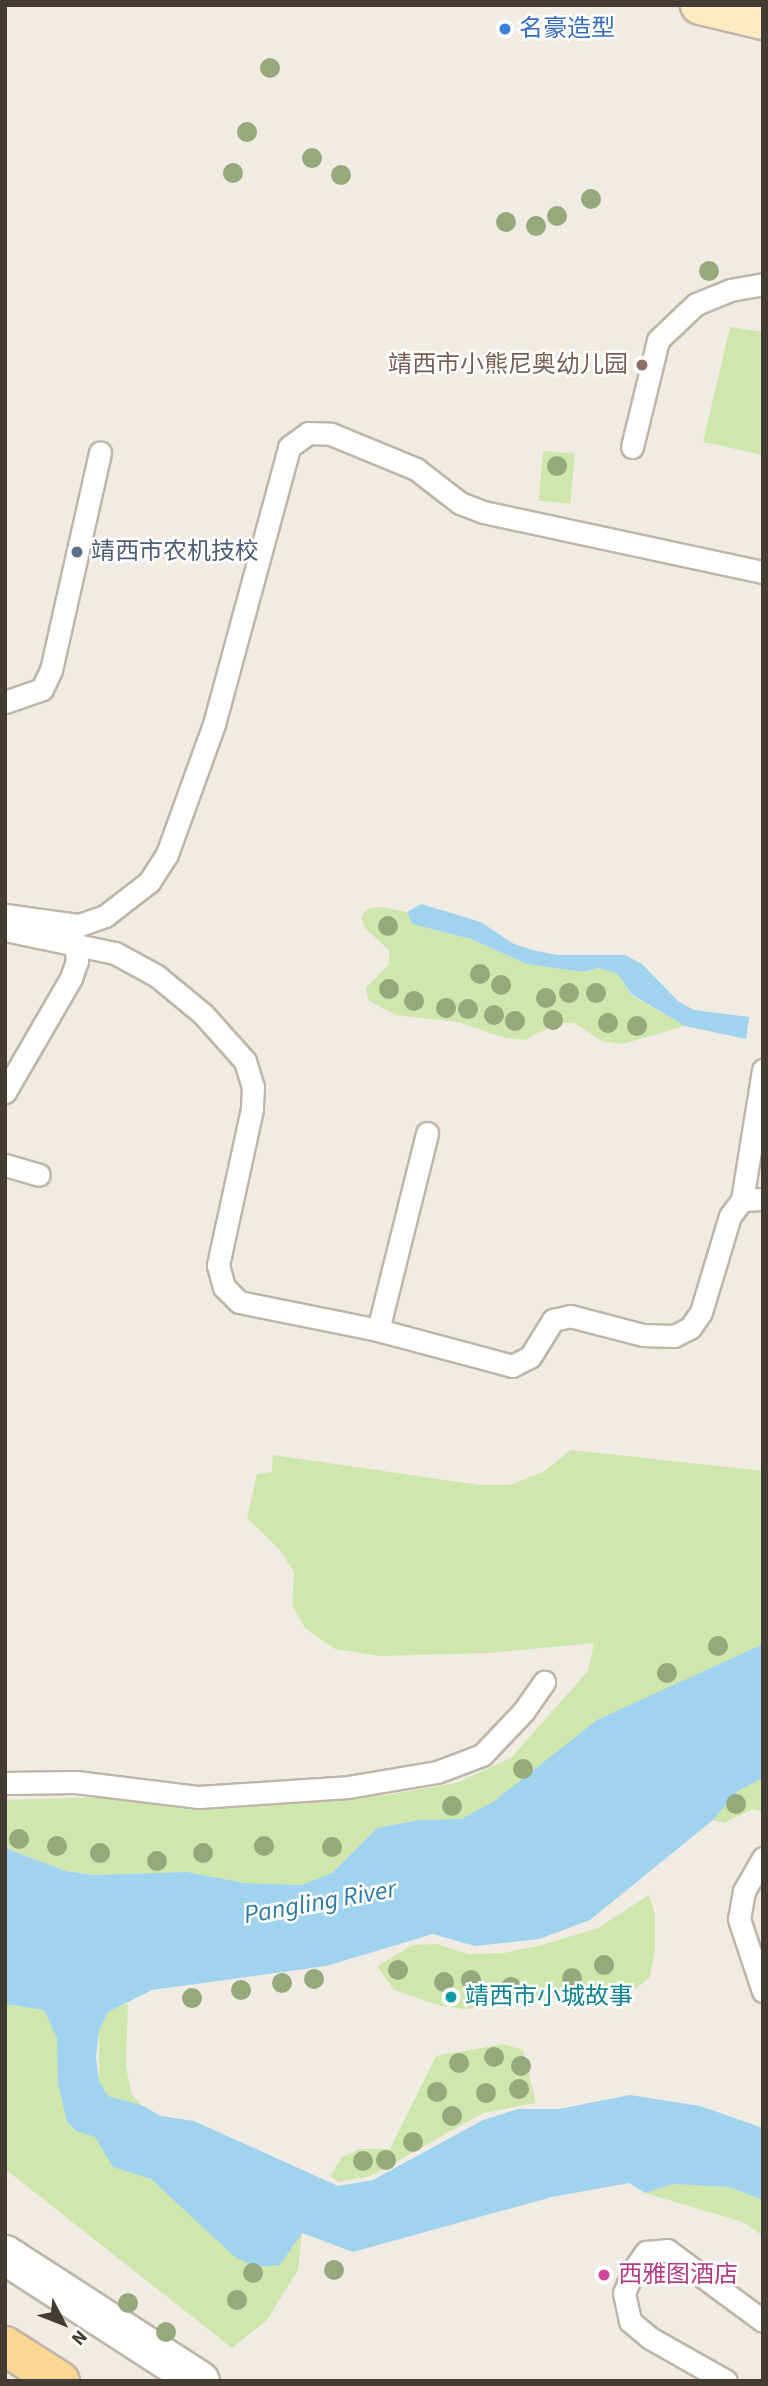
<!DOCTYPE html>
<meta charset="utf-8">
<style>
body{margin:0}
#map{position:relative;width:768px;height:2386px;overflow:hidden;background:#f1ece3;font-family:"Source Sans 3","Noto Sans SC",sans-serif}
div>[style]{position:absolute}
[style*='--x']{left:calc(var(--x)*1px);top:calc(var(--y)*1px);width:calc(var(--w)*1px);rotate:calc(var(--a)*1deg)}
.green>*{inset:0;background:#cfe6ac;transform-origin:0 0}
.water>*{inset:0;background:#9fd3ee}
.roads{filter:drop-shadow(2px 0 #bfb6a9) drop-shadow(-2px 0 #bfb6a9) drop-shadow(0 2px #bfb6a9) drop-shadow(0 -2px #bfb6a9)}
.lane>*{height:21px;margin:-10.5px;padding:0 10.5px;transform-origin:10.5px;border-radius:10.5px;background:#fff}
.street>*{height:38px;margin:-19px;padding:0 19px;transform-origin:19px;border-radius:19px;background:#fff}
.secondary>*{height:38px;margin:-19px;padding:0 19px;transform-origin:19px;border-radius:19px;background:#feebc1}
.primary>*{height:38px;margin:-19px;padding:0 19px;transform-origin:19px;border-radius:19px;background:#fcd791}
.trees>*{width:20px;height:20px;margin:-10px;border-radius:50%;background:#95a97c}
.dots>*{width:19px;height:19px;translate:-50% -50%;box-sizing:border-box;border:4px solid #fff;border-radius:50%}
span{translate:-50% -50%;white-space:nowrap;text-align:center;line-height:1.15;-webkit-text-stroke:5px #fff;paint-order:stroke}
.shop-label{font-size:24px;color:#366cbe}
.left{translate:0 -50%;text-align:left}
.education-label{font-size:24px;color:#785e54}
.right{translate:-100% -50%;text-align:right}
.service-label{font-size:24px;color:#4e5e75}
.culture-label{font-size:24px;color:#0d838f}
.hotel-label{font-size:24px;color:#b23c85}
.water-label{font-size:26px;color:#2e7aa4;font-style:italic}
.frame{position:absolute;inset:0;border:7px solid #433c33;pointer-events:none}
.north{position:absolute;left:28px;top:2288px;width:70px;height:70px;-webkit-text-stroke:5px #fff;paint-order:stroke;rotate:132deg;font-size:19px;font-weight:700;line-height:28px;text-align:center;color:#433c33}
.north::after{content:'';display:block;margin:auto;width:24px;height:32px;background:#433c33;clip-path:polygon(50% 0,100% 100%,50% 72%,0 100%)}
</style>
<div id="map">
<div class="green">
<div style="clip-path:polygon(730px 327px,763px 332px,763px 455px,703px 442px)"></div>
<div style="left:543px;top:451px;width:32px;height:50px;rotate:5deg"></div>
<div style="clip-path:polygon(382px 907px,407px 912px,412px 924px,471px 939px,527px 964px,583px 972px,599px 968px,618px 974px,631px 995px,685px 1026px,622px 1044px,602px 1041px,574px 1023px,558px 1023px,525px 1040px,505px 1038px,458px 1022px,395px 1015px,368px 1000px,366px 988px,389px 964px,389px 950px,365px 928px,361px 918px,367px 909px)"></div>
<div style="clip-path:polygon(571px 1450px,763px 1471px,763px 1644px,598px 1720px,493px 1802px,461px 1819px,419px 1820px,377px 1828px,332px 1873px,301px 1885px,244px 1883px,186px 1872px,92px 1875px,66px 1871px,5px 1848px,5px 1800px,104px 1797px,191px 1810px,266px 1806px,386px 1795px,456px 1783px,511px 1758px,588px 1671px,594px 1643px,490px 1653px,380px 1656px,335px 1649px,305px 1628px,292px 1605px,294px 1572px,279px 1549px,247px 1518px,257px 1474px,272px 1472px,273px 1455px,479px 1485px,510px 1485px,543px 1472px)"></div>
<div style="clip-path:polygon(763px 1778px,763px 1811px,753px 1809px,724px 1823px,713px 1820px,738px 1791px)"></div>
<div style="clip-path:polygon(649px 1895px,655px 1915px,655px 1948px,650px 1977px,635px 1989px,602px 1987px,523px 2005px,464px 2009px,441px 2006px,394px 1990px,377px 1966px,413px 1945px,437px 1944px,469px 1954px,504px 1953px,542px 1945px,598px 1928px)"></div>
<div style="clip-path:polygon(15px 2003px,44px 2010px,58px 2038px,58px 2084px,67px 2122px,76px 2131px,95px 2137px,114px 2167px,151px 2179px,179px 2201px,286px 2257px,289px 2247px,302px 2233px,298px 2270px,267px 2320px,232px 2348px,5px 2169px,5px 2004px)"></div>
<div style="clip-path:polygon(128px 2003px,126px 2066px,131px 2093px,141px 2105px,108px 2096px,99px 2081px,99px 2031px,108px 2012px)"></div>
<div style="clip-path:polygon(503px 2044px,523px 2050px,536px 2103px,483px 2113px,371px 2176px,339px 2182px,330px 2176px,342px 2157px,360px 2149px,390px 2149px,436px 2056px)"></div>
<div style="clip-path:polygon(673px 2184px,729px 2187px,763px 2200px,763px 2236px,743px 2222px,645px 2193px)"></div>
</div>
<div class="water">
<div style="clip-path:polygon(421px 904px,481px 922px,512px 943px,532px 950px,557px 955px,625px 955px,642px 964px,679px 1002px,694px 1010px,749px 1017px,746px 1039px,685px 1026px,631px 994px,618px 974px,599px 968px,583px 972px,527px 964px,471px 939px,412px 924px,407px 912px)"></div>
<div style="clip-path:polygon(763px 1644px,763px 1778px,738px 1791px,713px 1820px,590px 1920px,539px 1939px,475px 1946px,433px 1934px,326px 1966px,152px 1990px,108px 2012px,99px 2031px,96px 2057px,99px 2081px,108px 2096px,141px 2105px,161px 2116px,194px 2121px,338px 2186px,373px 2180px,483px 2120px,518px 2109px,559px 2109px,630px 2095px,700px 2106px,763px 2128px,763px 2200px,729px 2187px,673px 2184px,645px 2193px,629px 2183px,552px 2197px,353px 2252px,302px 2233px,280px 2265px,256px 2267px,235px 2257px,151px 2179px,113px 2167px,95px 2137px,76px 2131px,67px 2122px,58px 2084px,57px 2038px,44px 2010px,5px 2004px,5px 1848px,66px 1871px,92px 1875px,187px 1872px,244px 1883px,301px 1885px,332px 1873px,377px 1828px,419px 1820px,461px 1819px,493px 1802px,597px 1720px)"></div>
</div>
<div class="roads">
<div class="lane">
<div style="--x:632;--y:447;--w:110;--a:-76.3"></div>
<div style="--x:658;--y:340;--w:52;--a:-43.5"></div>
<div style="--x:696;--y:304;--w:37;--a:-22"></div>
<div style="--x:730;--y:290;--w:34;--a:-10"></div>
<div style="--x:5;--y:702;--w:39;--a:-19"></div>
<div style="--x:42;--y:689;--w:21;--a:-65"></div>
<div style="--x:51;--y:670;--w:223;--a:-77.3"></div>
<div style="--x:5;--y:915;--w:75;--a:7.7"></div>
<div style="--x:79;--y:925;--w:28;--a:-19"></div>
<div style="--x:105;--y:916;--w:56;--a:-37.7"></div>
<div style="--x:149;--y:882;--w:33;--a:-57"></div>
<div style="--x:167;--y:854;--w:138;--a:-70.1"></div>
<div style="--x:214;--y:724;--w:287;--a:-74.8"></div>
<div style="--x:289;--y:447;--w:24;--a:-36"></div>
<div style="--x:308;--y:433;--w:23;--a:2"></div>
<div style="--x:331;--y:434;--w:92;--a:22.4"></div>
<div style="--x:416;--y:469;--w:56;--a:37.7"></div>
<div style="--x:460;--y:503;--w:25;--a:21"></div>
<div style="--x:483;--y:512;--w:286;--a:12.1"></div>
<div style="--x:5;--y:930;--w:112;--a:11.8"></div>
<div style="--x:115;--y:953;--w:48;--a:28.7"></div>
<div style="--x:157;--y:976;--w:60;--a:39.6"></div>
<div style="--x:203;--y:1014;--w:63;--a:48.2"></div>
<div style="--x:245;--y:1061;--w:27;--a:73"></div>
<div style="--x:253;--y:1087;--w:22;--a:93"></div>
<div style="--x:252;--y:1109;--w:160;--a:102.3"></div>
<div style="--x:218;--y:1265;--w:23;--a:75"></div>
<div style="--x:224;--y:1287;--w:21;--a:45"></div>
<div style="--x:239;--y:1302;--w:142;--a:11.4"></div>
<div style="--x:378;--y:1330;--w:139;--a:15"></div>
<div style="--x:512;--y:1366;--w:20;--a:-27"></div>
<div style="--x:530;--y:1357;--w:44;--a:-58.1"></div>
<div style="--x:553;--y:1320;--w:17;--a:-13"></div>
<div style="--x:570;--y:1316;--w:75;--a:14.6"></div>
<div style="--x:643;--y:1335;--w:31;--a:2"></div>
<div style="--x:674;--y:1336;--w:18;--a:-27"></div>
<div style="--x:690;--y:1328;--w:19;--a:-55"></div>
<div style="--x:701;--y:1312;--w:100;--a:-73.2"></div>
<div style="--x:730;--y:1216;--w:20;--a:-53"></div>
<div style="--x:742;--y:1200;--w:21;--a:-3"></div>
<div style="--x:5;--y:1092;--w:132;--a:-59.9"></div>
<div style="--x:71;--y:978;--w:18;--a:-71"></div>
<div style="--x:77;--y:961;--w:20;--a:-96"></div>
<div style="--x:5;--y:1165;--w:35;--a:16"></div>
<div style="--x:742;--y:1200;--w:132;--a:-80.8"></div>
<div style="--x:378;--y:1330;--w:203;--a:-76"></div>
<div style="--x:5;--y:1783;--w:71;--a:-0.8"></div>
<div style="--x:76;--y:1782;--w:124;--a:7"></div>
<div style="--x:199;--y:1797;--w:149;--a:-3.8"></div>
<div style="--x:348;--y:1787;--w:90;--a:-9.6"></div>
<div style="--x:437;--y:1772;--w:48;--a:-20.7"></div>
<div style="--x:482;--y:1755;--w:59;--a:-46.4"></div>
<div style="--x:523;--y:1712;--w:37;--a:-55"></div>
<div style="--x:763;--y:1858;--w:38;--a:120"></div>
<div style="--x:744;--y:1891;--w:28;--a:100"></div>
<div style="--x:739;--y:1919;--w:76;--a:71.6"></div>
<div style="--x:726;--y:2381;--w:87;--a:-150.5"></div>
<div style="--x:650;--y:2338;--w:26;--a:-140"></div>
<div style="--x:630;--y:2321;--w:29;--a:-102"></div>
<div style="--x:624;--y:2293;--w:26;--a:-67"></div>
<div style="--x:634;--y:2269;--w:21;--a:-55"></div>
<div style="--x:646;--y:2252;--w:21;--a:-5"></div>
<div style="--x:667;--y:2250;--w:119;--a:36.5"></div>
</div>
<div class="street">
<div style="--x:5;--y:2255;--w:232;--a:32.9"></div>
</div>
<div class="secondary">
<div style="--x:700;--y:5;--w:65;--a:13.4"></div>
</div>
<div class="primary">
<div style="--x:5;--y:2346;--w:65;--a:32.5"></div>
</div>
</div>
<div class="trees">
<div style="left:270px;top:68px"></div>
<div style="left:247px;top:132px"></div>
<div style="left:312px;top:158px"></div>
<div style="left:233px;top:173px"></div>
<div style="left:341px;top:175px"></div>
<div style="left:591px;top:199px"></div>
<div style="left:557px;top:216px"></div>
<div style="left:506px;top:222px"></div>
<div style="left:536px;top:226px"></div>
<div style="left:709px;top:271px"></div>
<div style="left:557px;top:466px"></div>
<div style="left:388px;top:926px"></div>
<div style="left:480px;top:974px"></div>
<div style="left:501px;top:985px"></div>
<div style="left:389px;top:989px"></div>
<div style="left:569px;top:993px"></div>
<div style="left:596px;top:993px"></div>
<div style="left:546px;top:998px"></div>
<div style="left:414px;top:1001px"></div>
<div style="left:446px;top:1008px"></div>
<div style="left:468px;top:1009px"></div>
<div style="left:494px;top:1015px"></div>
<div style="left:553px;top:1020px"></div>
<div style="left:515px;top:1021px"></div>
<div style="left:608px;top:1023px"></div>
<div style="left:637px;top:1026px"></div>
<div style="left:718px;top:1646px"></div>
<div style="left:667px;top:1673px"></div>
<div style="left:523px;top:1769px"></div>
<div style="left:736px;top:1804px"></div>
<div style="left:452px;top:1806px"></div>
<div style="left:19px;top:1839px"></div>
<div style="left:57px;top:1846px"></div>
<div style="left:264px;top:1846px"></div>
<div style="left:332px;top:1847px"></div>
<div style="left:100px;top:1853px"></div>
<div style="left:203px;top:1853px"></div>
<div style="left:157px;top:1861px"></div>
<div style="left:604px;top:1965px"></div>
<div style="left:398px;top:1970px"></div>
<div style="left:572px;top:1978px"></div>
<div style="left:314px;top:1979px"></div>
<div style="left:471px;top:1980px"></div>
<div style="left:444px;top:1982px"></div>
<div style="left:282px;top:1983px"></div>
<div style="left:511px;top:1987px"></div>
<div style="left:241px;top:1990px"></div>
<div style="left:192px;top:1998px"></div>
<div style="left:494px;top:2057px"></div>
<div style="left:459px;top:2063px"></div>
<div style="left:521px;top:2066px"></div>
<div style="left:519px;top:2089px"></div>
<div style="left:437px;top:2092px"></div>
<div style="left:486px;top:2093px"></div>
<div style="left:452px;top:2116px"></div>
<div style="left:413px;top:2142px"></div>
<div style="left:386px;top:2160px"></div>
<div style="left:363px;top:2161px"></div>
<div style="left:334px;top:2270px"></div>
<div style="left:253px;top:2273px"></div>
<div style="left:237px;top:2300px"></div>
<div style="left:128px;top:2303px"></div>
<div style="left:166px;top:2332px"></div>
</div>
<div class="dots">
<div style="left:505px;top:29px;background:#3f7fe0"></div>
<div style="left:642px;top:365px;background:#8d6e63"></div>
<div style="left:77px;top:552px;background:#5c6f8a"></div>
<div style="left:451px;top:1997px;background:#0f9aa8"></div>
<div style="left:604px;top:2275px;background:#d1479c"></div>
</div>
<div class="shop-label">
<span class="left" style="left:519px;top:29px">名豪造型</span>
</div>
<div class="education-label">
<span class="right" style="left:628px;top:365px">靖西市小熊尼奥幼儿园</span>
</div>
<div class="service-label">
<span class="left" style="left:91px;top:552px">靖西市农机技校</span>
</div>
<div class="culture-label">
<span class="left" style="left:465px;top:1997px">靖西市小城故事</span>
</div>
<div class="hotel-label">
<span class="left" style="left:618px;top:2275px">西雅图酒店</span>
</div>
<div class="water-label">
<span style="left:320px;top:1902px;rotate:-10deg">Pangling River</span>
</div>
<div class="frame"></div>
<div class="north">N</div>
</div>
